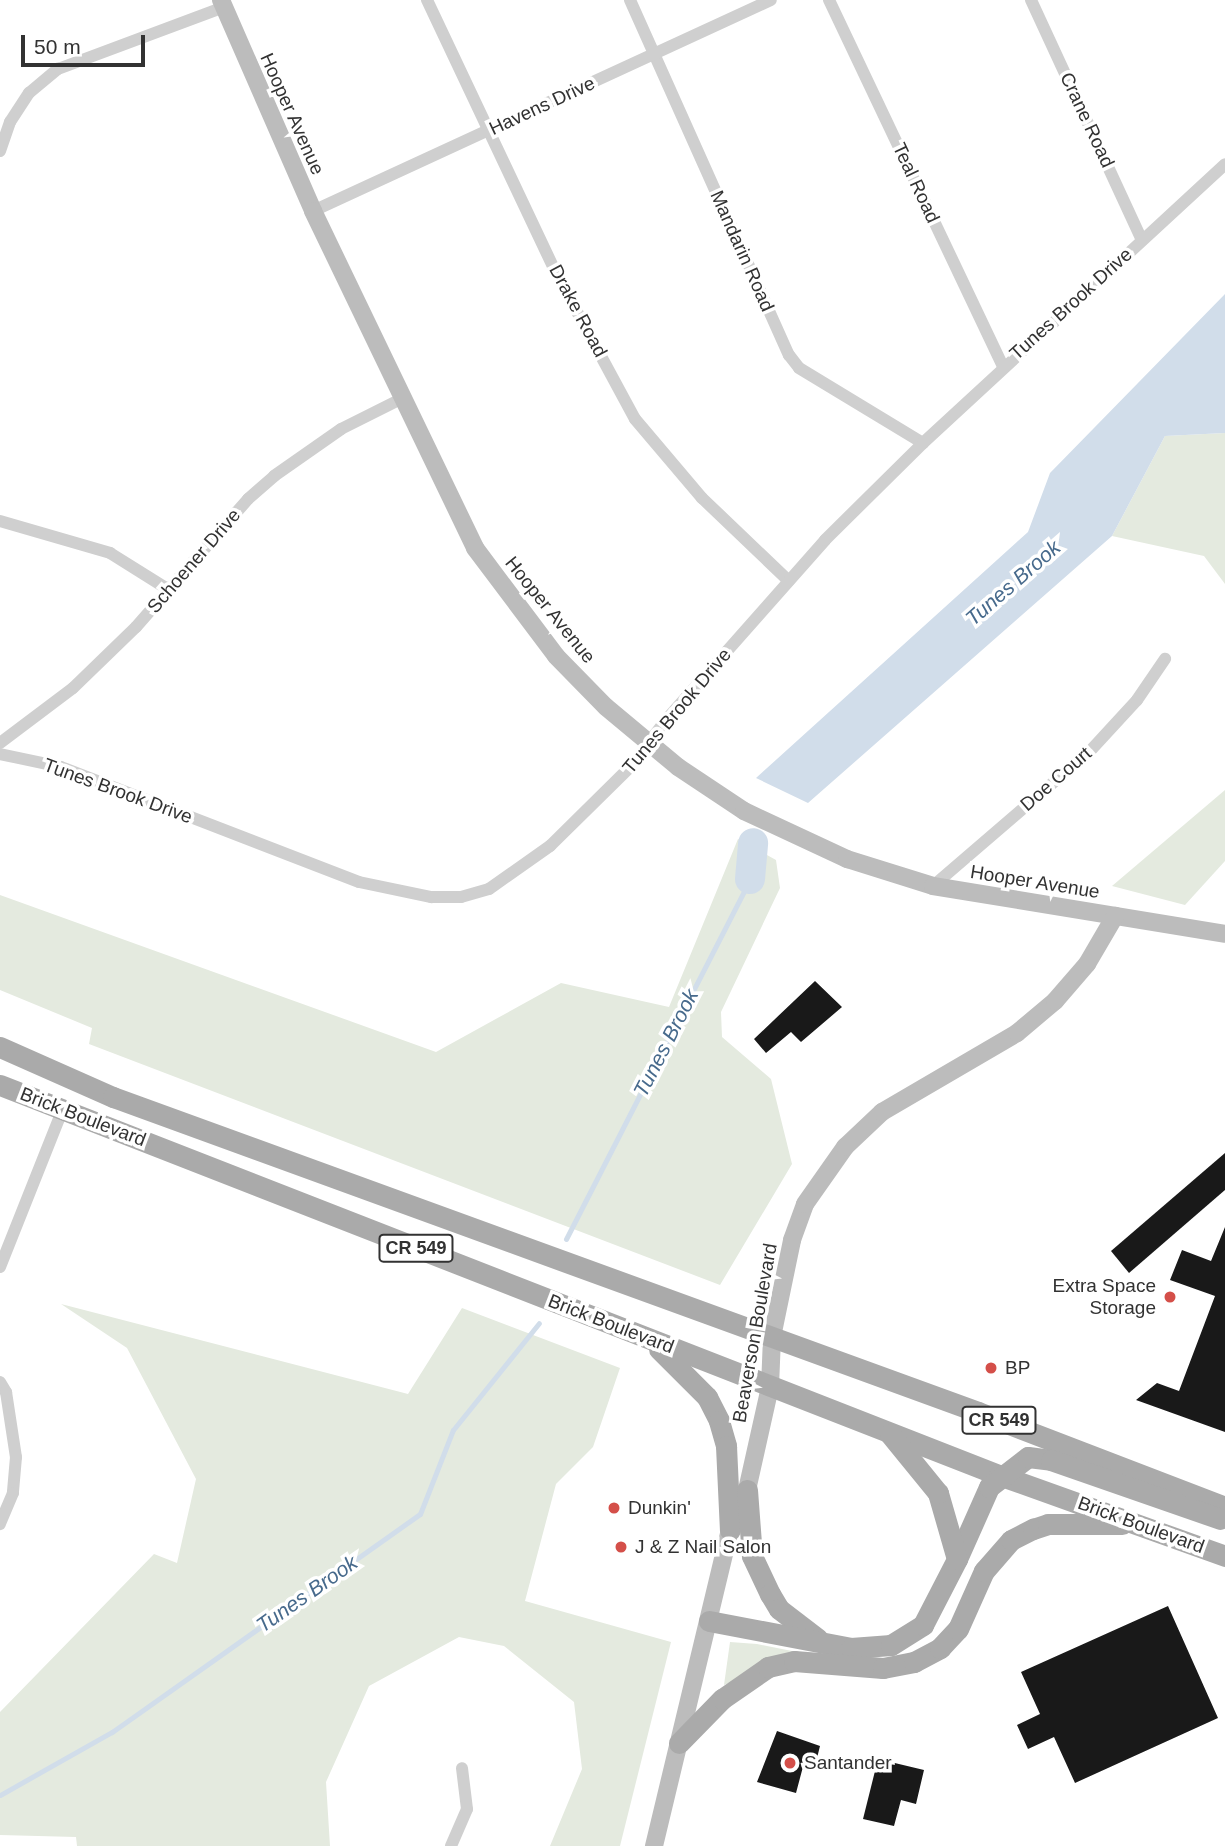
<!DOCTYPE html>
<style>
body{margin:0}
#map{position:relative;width:1225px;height:1846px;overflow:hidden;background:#fff;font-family:Arial,sans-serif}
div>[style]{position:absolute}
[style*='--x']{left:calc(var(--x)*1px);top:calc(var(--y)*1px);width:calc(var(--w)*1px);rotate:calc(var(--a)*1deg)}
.green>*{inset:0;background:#e4eadf}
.water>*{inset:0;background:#d1ddea}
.stream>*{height:5px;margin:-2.5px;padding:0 2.5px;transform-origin:2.5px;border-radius:2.5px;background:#d1ddea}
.river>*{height:30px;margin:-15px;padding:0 15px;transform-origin:15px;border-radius:15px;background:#d1ddea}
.building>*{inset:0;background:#191919}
.street>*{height:12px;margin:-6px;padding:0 6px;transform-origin:6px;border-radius:6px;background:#cfcfcf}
.secondary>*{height:18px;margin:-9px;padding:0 9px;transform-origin:9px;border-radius:9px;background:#bcbcbc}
.primary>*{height:21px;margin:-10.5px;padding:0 10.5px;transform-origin:10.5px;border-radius:10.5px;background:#aaa}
.dots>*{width:19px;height:19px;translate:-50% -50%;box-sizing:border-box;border:4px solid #fff;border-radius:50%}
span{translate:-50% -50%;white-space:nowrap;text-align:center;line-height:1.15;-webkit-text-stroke:7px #fff;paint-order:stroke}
.shield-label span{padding:2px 5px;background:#fff;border:2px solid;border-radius:5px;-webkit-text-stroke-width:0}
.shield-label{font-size:18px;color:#323232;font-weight:700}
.street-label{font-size:19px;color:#323232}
.poi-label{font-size:19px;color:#323232}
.right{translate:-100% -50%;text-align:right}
.left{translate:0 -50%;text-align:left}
.water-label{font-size:21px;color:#476a8c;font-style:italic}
.scale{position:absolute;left:21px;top:35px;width:124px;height:32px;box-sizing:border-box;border:4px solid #323232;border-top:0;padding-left:9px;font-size:21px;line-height:24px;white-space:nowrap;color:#323232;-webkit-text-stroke:5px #fff;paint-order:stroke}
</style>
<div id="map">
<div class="green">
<div style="clip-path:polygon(1225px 433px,1225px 584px,1204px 556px,1112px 536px,1165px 436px)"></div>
<div style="clip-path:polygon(1225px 790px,1225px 861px,1185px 905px,1112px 886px)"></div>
<div style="clip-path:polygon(738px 839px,776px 860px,780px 888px,721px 1012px,722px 1037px,771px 1079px,792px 1164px,720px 1285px,89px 1044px,92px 1028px,0 990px,0 895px,436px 1052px,561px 983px,669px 1007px)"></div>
<div style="clip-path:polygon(61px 1304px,408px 1394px,462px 1308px,620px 1368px,593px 1447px,556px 1484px,525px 1601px,671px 1642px,620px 1846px,550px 1846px,582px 1769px,574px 1702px,504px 1646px,459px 1637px,369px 1686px,326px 1782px,330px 1846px,77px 1846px,76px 1837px,0 1835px,0 1712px,154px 1554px,177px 1563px,196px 1479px,127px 1348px)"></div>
<div style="clip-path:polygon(730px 1642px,757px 1644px,802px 1653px,724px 1685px)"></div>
</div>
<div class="water">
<div style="clip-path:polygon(1225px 294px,1225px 433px,1165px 436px,1112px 536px,808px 803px,756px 778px,1028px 532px,1050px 473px)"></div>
</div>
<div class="stream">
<div style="--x:566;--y:1239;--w:404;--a:-62.9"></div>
<div style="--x:0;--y:1795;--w:129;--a:-29.4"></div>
<div style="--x:112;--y:1732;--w:377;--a:-35.3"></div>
<div style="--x:420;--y:1514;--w:90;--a:-68.6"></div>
<div style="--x:453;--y:1430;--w:137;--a:-51.2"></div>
</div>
<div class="river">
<div style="--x:750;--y:879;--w:36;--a:-85"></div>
</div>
<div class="building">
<div style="clip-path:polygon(815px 981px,842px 1007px,801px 1042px,791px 1032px,766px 1053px,754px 1039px)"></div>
<div style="clip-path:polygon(1225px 1153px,1225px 1190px,1129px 1273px,1111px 1251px)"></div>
<div style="clip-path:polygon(1225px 1227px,1225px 1432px,1136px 1400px,1157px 1383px,1179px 1391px,1215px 1296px,1170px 1280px,1182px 1250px,1211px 1261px)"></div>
<div style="clip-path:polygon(1168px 1606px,1218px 1718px,1075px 1783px,1054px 1737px,1028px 1749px,1017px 1725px,1040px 1714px,1021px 1672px)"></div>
<div style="clip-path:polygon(777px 1731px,820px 1746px,815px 1766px,804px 1763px,796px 1793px,757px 1782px)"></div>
<div style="clip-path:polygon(878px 1759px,924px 1770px,916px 1804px,901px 1800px,894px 1826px,863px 1819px)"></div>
</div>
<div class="street">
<div style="--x:427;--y:0;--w:300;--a:64.7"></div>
<div style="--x:555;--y:271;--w:168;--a:61.6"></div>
<div style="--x:635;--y:419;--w:104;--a:49.7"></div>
<div style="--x:702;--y:498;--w:120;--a:43.7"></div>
<div style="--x:630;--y:0;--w:389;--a:65.9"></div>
<div style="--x:789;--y:355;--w:16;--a:52"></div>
<div style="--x:799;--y:368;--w:145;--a:31.2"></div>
<div style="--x:829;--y:0;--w:405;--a:64.6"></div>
<div style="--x:1031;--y:0;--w:264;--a:65.2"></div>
<div style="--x:0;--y:151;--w:31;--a:-71"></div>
<div style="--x:10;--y:122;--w:35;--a:-57"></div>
<div style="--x:29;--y:93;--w:38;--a:-40"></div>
<div style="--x:58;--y:69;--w:177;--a:-20.5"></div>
<div style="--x:313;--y:211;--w:504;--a:-24.74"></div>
<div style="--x:0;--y:521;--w:115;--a:16.2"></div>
<div style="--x:110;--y:553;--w:70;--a:32.1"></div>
<div style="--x:0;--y:743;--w:91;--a:-37"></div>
<div style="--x:73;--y:688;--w:88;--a:-44.1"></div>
<div style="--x:136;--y:627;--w:170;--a:-48.8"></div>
<div style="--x:248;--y:499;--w:35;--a:-41"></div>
<div style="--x:274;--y:476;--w:82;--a:-35"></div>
<div style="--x:341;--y:429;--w:67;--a:-26.6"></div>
<div style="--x:0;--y:754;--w:62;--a:12"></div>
<div style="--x:61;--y:767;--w:319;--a:21.1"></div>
<div style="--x:359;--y:882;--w:74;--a:11.8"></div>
<div style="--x:431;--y:897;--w:30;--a:0"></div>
<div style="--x:461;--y:897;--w:29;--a:-16"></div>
<div style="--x:489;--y:889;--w:75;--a:-35.2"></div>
<div style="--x:550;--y:846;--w:112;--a:-44.6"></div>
<div style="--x:630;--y:767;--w:59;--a:-52.5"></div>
<div style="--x:666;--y:720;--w:240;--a:-48.5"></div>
<div style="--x:825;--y:540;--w:138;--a:-44.7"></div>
<div style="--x:923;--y:443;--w:411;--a:-42.7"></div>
<div style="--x:933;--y:886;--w:208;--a:-40.7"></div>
<div style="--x:1091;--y:750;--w:68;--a:-47.4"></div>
<div style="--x:1137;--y:700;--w:50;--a:-55.7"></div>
<div style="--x:0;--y:1267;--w:170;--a:-68.3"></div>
<div style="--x:0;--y:1382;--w:12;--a:59"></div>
<div style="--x:6;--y:1392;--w:66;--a:81.3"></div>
<div style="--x:16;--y:1457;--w:36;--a:95"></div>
<div style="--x:13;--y:1493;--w:34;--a:113"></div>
<div style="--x:451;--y:1846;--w:40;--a:-66.6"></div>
<div style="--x:467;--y:1809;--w:41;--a:-97"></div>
</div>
<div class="secondary">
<div style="--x:221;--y:0;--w:230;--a:66.4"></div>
<div style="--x:313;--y:211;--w:374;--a:64.3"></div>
<div style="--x:475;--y:548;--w:135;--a:53.1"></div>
<div style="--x:556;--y:656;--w:71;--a:45.6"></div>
<div style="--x:606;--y:707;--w:94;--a:39.8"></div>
<div style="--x:678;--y:767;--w:79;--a:33.7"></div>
<div style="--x:744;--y:811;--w:114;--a:25"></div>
<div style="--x:847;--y:859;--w:90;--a:17.4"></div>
<div style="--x:933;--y:886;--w:296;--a:9.3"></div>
<div style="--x:654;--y:1846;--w:325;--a:-76.5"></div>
<div style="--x:730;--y:1530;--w:43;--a:-67"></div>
<div style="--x:747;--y:1490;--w:106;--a:-77.4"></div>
<div style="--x:770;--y:1387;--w:50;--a:-87.7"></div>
<div style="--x:772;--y:1337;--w:99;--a:-78.3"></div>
<div style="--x:792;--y:1240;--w:38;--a:-70"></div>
<div style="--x:805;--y:1204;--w:70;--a:-54.9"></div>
<div style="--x:845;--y:1147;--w:51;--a:-43.4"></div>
<div style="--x:882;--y:1112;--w:156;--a:-30.3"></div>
<div style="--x:1017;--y:1033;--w:50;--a:-40.1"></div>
<div style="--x:1055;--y:1001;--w:49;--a:-49.1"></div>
<div style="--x:1087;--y:964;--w:56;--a:-59.7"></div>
</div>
<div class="primary">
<div style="--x:0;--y:1047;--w:124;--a:23.9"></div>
<div style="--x:113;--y:1097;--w:921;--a:20.01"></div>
<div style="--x:978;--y:1412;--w:265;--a:21"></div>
<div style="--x:0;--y:1085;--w:1072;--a:21.33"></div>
<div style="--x:999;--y:1475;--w:240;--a:19.7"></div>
<div style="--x:659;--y:1349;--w:68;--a:45"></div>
<div style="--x:707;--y:1397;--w:27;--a:63"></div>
<div style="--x:719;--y:1421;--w:26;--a:74"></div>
<div style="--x:726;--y:1446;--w:84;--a:87.3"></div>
<div style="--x:747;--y:1490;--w:66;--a:85.7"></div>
<div style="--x:752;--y:1556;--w:42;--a:64.7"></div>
<div style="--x:770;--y:1594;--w:17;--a:59"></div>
<div style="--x:779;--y:1609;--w:49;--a:37.6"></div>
<div style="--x:957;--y:1559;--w:79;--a:-66"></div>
<div style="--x:989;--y:1487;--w:49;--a:-37.6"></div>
<div style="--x:1028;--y:1457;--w:23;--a:7"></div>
<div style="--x:1051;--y:1460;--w:179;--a:19.2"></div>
<div style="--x:709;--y:1621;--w:145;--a:10.8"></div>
<div style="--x:851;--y:1648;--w:40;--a:-4.3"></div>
<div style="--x:891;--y:1645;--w:38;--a:-32"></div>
<div style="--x:923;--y:1625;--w:74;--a:-62.7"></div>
<div style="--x:957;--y:1559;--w:69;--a:-106.1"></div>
<div style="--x:938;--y:1493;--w:76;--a:-129.1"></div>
<div style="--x:679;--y:1743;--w:62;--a:-45.7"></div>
<div style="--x:722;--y:1699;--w:56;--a:-34.8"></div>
<div style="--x:768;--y:1667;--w:27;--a:-13"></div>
<div style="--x:794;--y:1661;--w:89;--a:4.5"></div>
<div style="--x:883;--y:1668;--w:32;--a:-11"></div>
<div style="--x:914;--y:1662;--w:30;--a:-28"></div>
<div style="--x:940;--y:1648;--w:26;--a:-47"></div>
<div style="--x:958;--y:1629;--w:64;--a:-65.9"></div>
<div style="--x:984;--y:1571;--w:41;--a:-48.9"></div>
<div style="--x:1011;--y:1540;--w:25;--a:-27"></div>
<div style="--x:1033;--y:1529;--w:16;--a:-18"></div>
<div style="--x:1048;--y:1524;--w:74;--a:0"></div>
</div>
<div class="dots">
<div style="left:1170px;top:1297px;background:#d44f49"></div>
<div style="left:991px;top:1368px;background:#d44f49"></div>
<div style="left:614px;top:1508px;background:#d44f49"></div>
<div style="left:621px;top:1547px;background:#d44f49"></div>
<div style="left:790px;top:1763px;background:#d44f49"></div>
</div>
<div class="shield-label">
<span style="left:416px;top:1248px">CR 549</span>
<span style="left:999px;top:1420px">CR 549</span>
</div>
<div class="street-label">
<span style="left:542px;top:106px;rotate:-25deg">Havens Drive</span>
<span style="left:292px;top:114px;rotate:66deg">Hooper Avenue</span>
<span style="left:1087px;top:120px;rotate:65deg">Crane Road</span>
<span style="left:916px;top:183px;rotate:65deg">Teal Road</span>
<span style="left:742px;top:251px;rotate:66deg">Mandarin Road</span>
<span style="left:1071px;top:304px;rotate:-42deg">Tunes Brook Drive</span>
<span style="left:578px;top:311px;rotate:62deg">Drake Road</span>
<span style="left:194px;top:561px;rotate:-49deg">Schoener Drive</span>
<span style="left:550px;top:610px;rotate:51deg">Hooper Avenue</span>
<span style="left:677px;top:711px;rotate:-50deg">Tunes Brook Drive</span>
<span style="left:1056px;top:779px;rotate:-41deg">Doe Court</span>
<span style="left:118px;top:791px;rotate:20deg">Tunes Brook Drive</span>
<span style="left:1035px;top:882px;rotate:9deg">Hooper Avenue</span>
<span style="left:83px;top:1117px;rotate:21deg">Brick Boulevard</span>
<span style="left:611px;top:1324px;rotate:21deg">Brick Boulevard</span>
<span style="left:755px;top:1333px;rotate:-80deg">Beaverson Boulevard</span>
<span style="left:1141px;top:1525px;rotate:20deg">Brick Boulevard</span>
</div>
<div class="poi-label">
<span class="right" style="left:1156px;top:1297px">Extra Space<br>Storage</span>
<span class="left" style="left:1005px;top:1368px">BP</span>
<span class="left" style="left:628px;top:1508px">Dunkin'</span>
<span class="left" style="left:635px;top:1547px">J &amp; Z Nail Salon</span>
<span class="left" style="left:804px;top:1763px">Santander</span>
</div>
<div class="water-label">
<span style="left:1013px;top:583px;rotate:-41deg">Tunes Brook</span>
<span style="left:666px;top:1043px;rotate:-63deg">Tunes Brook</span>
<span style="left:307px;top:1594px;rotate:-35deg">Tunes Brook</span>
</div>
<div class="scale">50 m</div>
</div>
